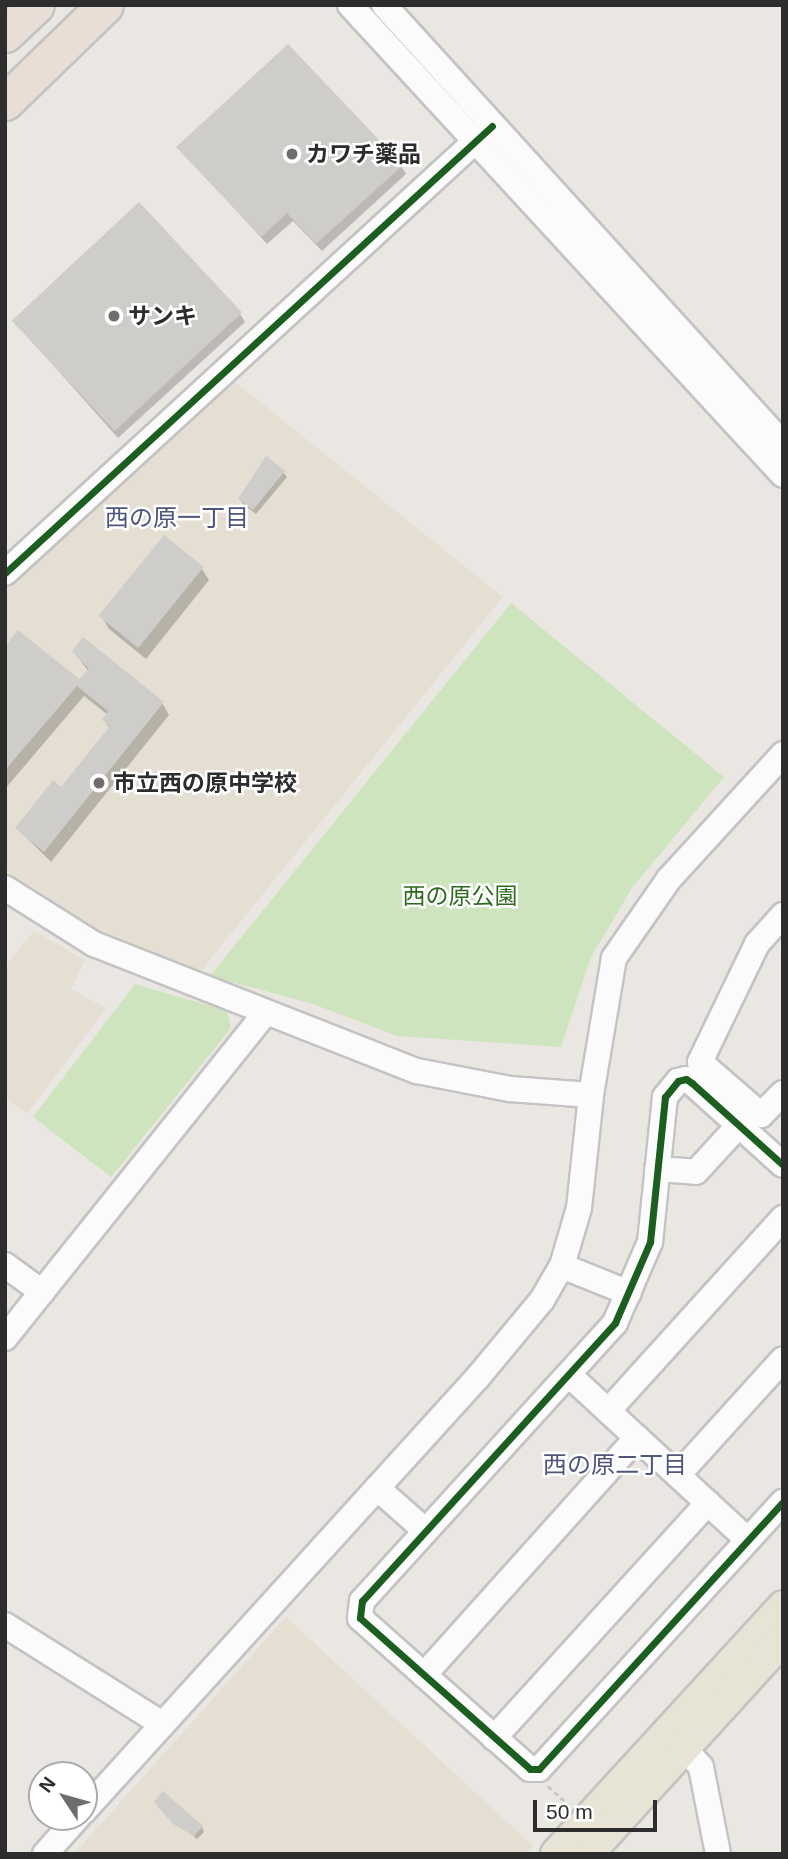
<!DOCTYPE html>
<meta charset="utf-8">
<style>
body{margin:0}
#map{position:relative;width:788px;height:1859px;overflow:hidden;background:#eae7e3;font-family:Helvetica,"Noto Sans JP",sans-serif}
div>[style]{position:absolute}
[style*='--x']{left:calc(var(--x)*1px);top:calc(var(--y)*1px);width:calc(var(--w)*1px);rotate:calc(var(--a)*1deg)}
.education>*{inset:0;background:#e4dfd2}
.green>*{inset:0;background:#cde4be}
.shadow>*{inset:0;background:#0003}
.building>*{inset:0;background:#cfcdca;transform-origin:0 0}
.path>*{height:2.5px;margin-top:-1.25px;transform-origin:0;background:repeating-linear-gradient(90deg,#c8c8c8 0 5px,transparent 0 8.5px)}
.roads{filter:drop-shadow(2px 0 #c4c3c3) drop-shadow(-2px 0 #c4c3c3) drop-shadow(0 2px #c4c3c3) drop-shadow(0 -2px #c4c3c3)}
.minor>*{height:24px;margin:-12px;padding:0 12px;transform-origin:12px;border-radius:12px;background:#fcfbfb}
.major>*{height:30px;margin:-15px;padding:0 15px;transform-origin:15px;border-radius:15px;background:#e7e3d5}
.highway>*{height:35px;margin:-17.5px;padding:0 17.5px;transform-origin:17.5px;border-radius:17.5px;background:#e8ded5}
.cycleway>*{height:7px;margin:-3.5px;padding:0 3.5px;transform-origin:3.5px;border-radius:3.5px;background:#1b5e20}
.dots>*{width:19px;height:19px;translate:-50% -50%;box-sizing:border-box;border:4px solid #fff;border-radius:50%}
span{translate:-50% -50%;white-space:nowrap;text-align:center;line-height:1.15;-webkit-text-stroke:5px #fff;paint-order:stroke}
.poi-label{font-size:23px;color:#2d2d2d;font-weight:700}
.left{translate:0 -50%;text-align:left}
.park-label{font-size:23px;color:#2d691e}
.neighbourhood-label{font-size:24px;color:#4e567c}
.frame{position:absolute;inset:0;border:7px solid #2d2d2d;pointer-events:none}
.north{position:absolute;left:28px;top:1761px;width:70px;height:70px;box-sizing:border-box;background:#fff;border:2px solid #ababab;border-radius:50%;rotate:306deg;font-size:19px;font-weight:700;line-height:28px;text-align:center;color:#2d2d2d}
.north::after{content:'';display:block;margin:auto;width:24px;height:32px;background:#6f6e6d;clip-path:polygon(50% 0,100% 100%,50% 72%,0 100%)}
.scale{position:absolute;left:533px;top:1800px;width:124px;height:32px;box-sizing:border-box;border:4px solid #2d2d2d;border-top:0;padding-left:9px;font-size:21px;line-height:24px;white-space:nowrap;color:#2d2d2d;-webkit-text-stroke:5px #fff;paint-order:stroke}
</style>
<div id="map">
<div class="education">
<div style="clip-path:polygon(235px 382px,503px 597px,200px 972px,100px 930px,5px 870px,5px 592px)"></div>
<div style="clip-path:polygon(34px 931px,85px 960px,71px 989px,106px 1008px,27px 1114px,5px 1097px,5px 966px)"></div>
<div style="clip-path:polygon(286px 1617px,533px 1846px,526px 1854px,74px 1854px)"></div>
</div>
<div class="green">
<div style="clip-path:polygon(511px 603px,724px 777px,632px 888px,591px 957px,561px 1047px,397px 1036px,313px 1004px,210px 976px)"></div>
<div style="clip-path:polygon(135px 984px,227px 1011px,231px 1028px,111px 1177px,33px 1117px)"></div>
</div>
<div class="shadow">
<div style="clip-path:polygon(178px 147px,401px 166px,406px 174px,322px 251px,293px 221px,267px 244px)"></div>
<div style="clip-path:polygon(240px 314px,245px 322px,118px 438px,13px 320px)"></div>
<div style="clip-path:polygon(283px 472px,287px 477px,256px 514px,243px 504px,240px 499px)"></div>
<div style="clip-path:polygon(202px 569px,209px 580px,146px 659px,109px 629px,102px 617px)"></div>
<div style="clip-path:polygon(5px 649px,79px 682px,89px 672px,74px 652px,162px 703px,169px 715px,51px 862px,17px 828px,61px 789px,110px 729px,104px 720px,108px 715px,84px 696px,5px 789px)"></div>
<div style="clip-path:polygon(164px 1793px,202px 1827px,204px 1832px,197px 1839px,158px 1807px)"></div>
</div>
<div class="building">
<div style="clip-path:polygon(288px 44px,403px 165px,316px 244px,287px 213px,261px 237px,176px 147px)"></div>
<div style="left:139px;top:202px;width:151px;height:174px;rotate:47deg"></div>
<div style="clip-path:polygon(266px 456px,285px 471px,253px 510px,238px 499px)"></div>
<div style="left:164px;top:535px;width:51px;height:104px;rotate:39deg"></div>
<div style="clip-path:polygon(18px 630px,79px 679px,89px 669px,72px 651px,83px 637px,164px 702px,44px 852px,15px 828px,53px 780px,61px 787px,110px 726px,102px 720px,108px 711px,77px 686px,5px 770px,5px 646px)"></div>
<div style="clip-path:polygon(163px 1791px,203px 1826px,194px 1836px,173px 1824px,154px 1802px)"></div>
</div>
<div class="path">
<div style="--x:548;--y:1786;--w:28;--a:42"></div>
</div>
<div class="roads">
<div class="minor">
<div style="--x:350;--y:5;--w:639;--a:47.35"></div>
<div style="--x:384;--y:5;--w:593;--a:47.73"></div>
<div style="--x:5;--y:573;--w:661;--a:-42.55"></div>
<div style="--x:5;--y:888;--w:105;--a:32.2"></div>
<div style="--x:94;--y:944;--w:347;--a:21.5"></div>
<div style="--x:417;--y:1071;--w:95;--a:11"></div>
<div style="--x:510;--y:1089;--w:81;--a:4.2"></div>
<div style="--x:783;--y:915;--w:39;--a:132"></div>
<div style="--x:757;--y:944;--w:131;--a:115.8"></div>
<div style="--x:700;--y:1062;--w:81;--a:41"></div>
<div style="--x:761;--y:1115;--w:31;--a:-45"></div>
<div style="--x:783;--y:1165;--w:122;--a:-138"></div>
<div style="--x:692;--y:1083;--w:7;--a:-146"></div>
<div style="--x:686;--y:1079;--w:8;--a:166"></div>
<div style="--x:678;--y:1081;--w:21;--a:129"></div>
<div style="--x:665;--y:1097;--w:146;--a:95.9"></div>
<div style="--x:650;--y:1242;--w:88;--a:113.4"></div>
<div style="--x:615;--y:1323;--w:376;--a:132.3"></div>
<div style="--x:362;--y:1601;--w:17;--a:97"></div>
<div style="--x:360;--y:1618;--w:227;--a:41.6"></div>
<div style="--x:530;--y:1769;--w:9;--a:0"></div>
<div style="--x:539;--y:1769;--w:362;--a:-47.6"></div>
<div style="--x:657;--y:1169;--w:39;--a:4"></div>
<div style="--x:696;--y:1172;--w:64;--a:-47.5"></div>
<div style="--x:5;--y:1265;--w:46;--a:36.1"></div>
<div style="--x:562;--y:1266;--w:72;--a:21.9"></div>
<div style="--x:5;--y:1338;--w:416;--a:-51.3"></div>
<div style="--x:569;--y:1375;--w:243;--a:42.7"></div>
<div style="--x:608;--y:1411;--w:261;--a:-47.8"></div>
<div style="--x:678;--y:1475;--w:156;--a:-47.8"></div>
<div style="--x:377;--y:1488;--w:65;--a:41.3"></div>
<div style="--x:5;--y:1625;--w:186;--a:32.2"></div>
<div style="--x:424;--y:1675;--w:319;--a:-48.1"></div>
<div style="--x:494;--y:1738;--w:318;--a:-47.7"></div>
<div style="--x:684;--y:1748;--w:25;--a:48"></div>
<div style="--x:701;--y:1767;--w:89;--a:78.9"></div>
<div style="--x:84;--y:1811;--w:586;--a:-47.77"></div>
<div style="--x:478;--y:1377;--w:100;--a:-50.3"></div>
<div style="--x:542;--y:1300;--w:39;--a:-60"></div>
<div style="--x:562;--y:1266;--w:60;--a:-73.7"></div>
<div style="--x:579;--y:1208;--w:114;--a:-83.9"></div>
<div style="--x:591;--y:1095;--w:139;--a:-80.5"></div>
<div style="--x:614;--y:958;--w:96;--a:-55.2"></div>
<div style="--x:669;--y:879;--w:169;--a:-47.6"></div>
<div style="--x:45;--y:1854;--w:50;--a:-48.3"></div>
</div>
<div class="major">
<div style="--x:556;--y:1854;--w:336;--a:-47.5"></div>
<div style="--x:588;--y:1854;--w:290;--a:-47.7"></div>
</div>
<div class="highway">
<div style="--x:5;--y:34;--w:42;--a:-43.1"></div>
<div style="--x:5;--y:102;--w:139;--a:-44.1"></div>
</div>
</div>
<div class="cycleway">
<div style="--x:5;--y:573;--w:661;--a:-42.55"></div>
<div style="--x:783;--y:1165;--w:122;--a:-138"></div>
<div style="--x:692;--y:1083;--w:7;--a:-146"></div>
<div style="--x:686;--y:1079;--w:8;--a:166"></div>
<div style="--x:678;--y:1081;--w:21;--a:129"></div>
<div style="--x:665;--y:1097;--w:146;--a:95.9"></div>
<div style="--x:650;--y:1242;--w:88;--a:113.4"></div>
<div style="--x:615;--y:1323;--w:376;--a:132.3"></div>
<div style="--x:362;--y:1601;--w:17;--a:97"></div>
<div style="--x:360;--y:1618;--w:227;--a:41.6"></div>
<div style="--x:530;--y:1769;--w:9;--a:0"></div>
<div style="--x:539;--y:1769;--w:362;--a:-47.6"></div>
</div>
<div class="dots">
<div style="left:292px;top:154px;background:#6f6e6d"></div>
<div style="left:114px;top:316px;background:#6f6e6d"></div>
<div style="left:99px;top:783px;background:#6f6e6d"></div>
</div>
<div class="poi-label">
<span class="left" style="left:306px;top:154px">カワチ薬品</span>
<span class="left" style="left:128px;top:316px">サンキ</span>
<span class="left" style="left:113px;top:783px">市立西の原中学校</span>
</div>
<div class="park-label">
<span style="left:460px;top:896px">西の原公園</span>
</div>
<div class="neighbourhood-label">
<span style="left:177px;top:518px">西の原一丁目</span>
<span style="left:615px;top:1465px">西の原二丁目</span>
</div>
<div class="frame"></div>
<div class="north">N</div>
<div class="scale">50 m</div>
</div>
